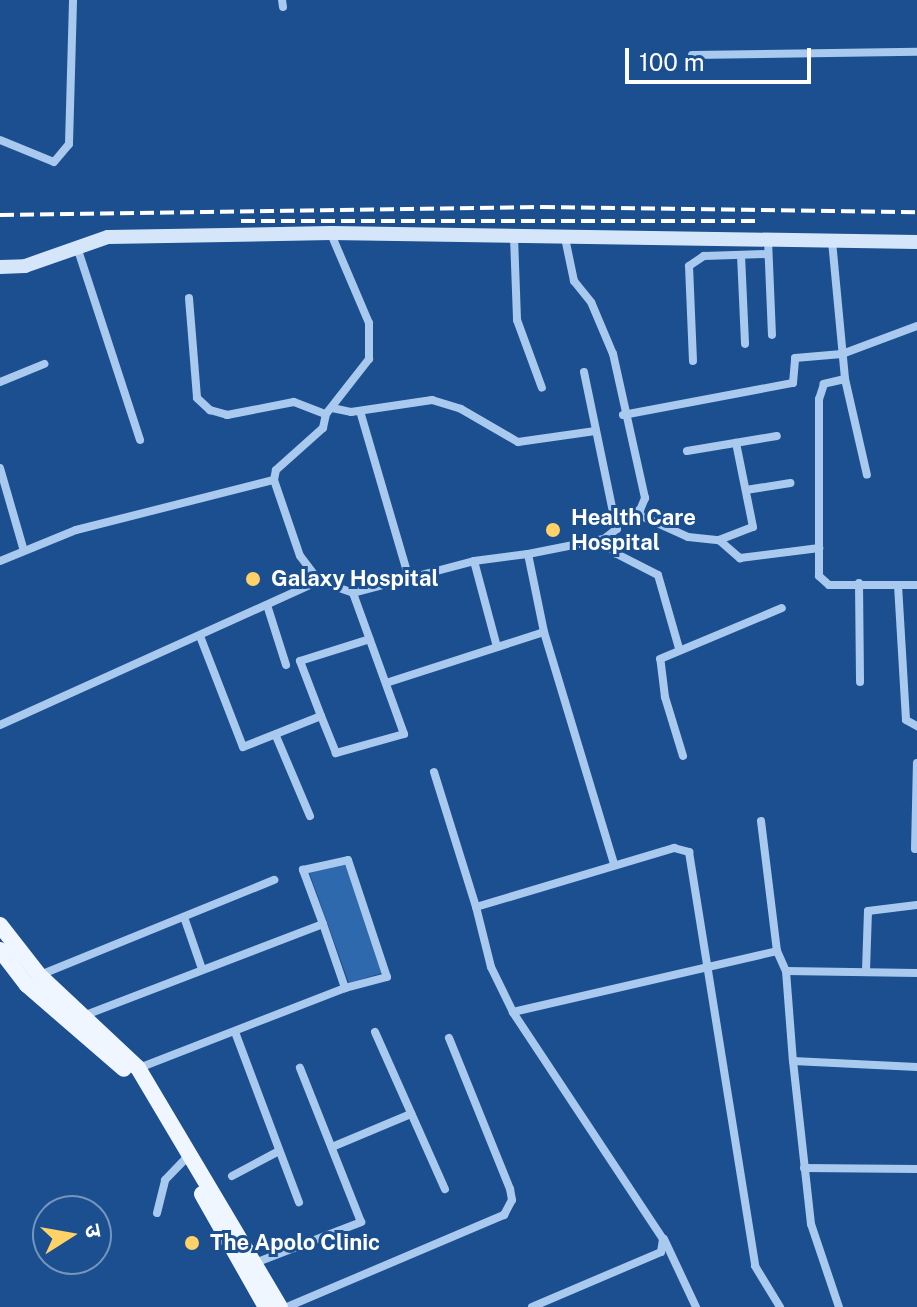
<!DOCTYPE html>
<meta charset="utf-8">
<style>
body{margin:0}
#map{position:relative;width:917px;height:1307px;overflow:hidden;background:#1b4f8f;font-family:"Public Sans","Noto Sans Devanagari",sans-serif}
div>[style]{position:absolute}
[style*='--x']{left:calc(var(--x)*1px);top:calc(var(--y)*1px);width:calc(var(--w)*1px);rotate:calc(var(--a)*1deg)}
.green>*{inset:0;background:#2e69ad}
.street>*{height:8px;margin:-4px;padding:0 4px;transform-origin:4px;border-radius:4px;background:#a9c9ee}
.secondary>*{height:14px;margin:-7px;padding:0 7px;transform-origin:7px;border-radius:7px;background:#d6e6fa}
.primary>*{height:16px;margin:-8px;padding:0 8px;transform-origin:8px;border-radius:8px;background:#f0f6ff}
.rail>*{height:4px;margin-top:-2px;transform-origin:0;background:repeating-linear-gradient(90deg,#fff 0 14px,transparent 0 20px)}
.dots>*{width:22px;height:22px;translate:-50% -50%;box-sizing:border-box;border:4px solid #1b4f8f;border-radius:50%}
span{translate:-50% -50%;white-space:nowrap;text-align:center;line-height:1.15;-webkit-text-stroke:6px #1b4f8f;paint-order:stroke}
.poi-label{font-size:22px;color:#fff;font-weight:700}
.left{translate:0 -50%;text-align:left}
.north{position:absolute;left:32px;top:1195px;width:80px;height:80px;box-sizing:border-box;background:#1b4f8f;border:2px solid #7695bc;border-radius:50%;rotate:79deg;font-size:22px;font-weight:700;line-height:32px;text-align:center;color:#fff}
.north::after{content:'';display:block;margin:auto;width:28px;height:36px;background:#ffd166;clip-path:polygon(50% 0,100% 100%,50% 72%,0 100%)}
.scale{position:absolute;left:625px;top:48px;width:186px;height:36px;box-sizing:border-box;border:4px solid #fff;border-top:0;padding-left:10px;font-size:24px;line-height:28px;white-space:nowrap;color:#fff;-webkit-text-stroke:6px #1b4f8f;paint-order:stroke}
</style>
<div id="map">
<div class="green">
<div style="clip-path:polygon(349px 863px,385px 972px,349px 983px,308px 869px)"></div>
</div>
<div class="street">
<div style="--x:282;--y:0;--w:7;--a:82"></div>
<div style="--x:692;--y:55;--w:225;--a:-0.8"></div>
<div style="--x:0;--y:140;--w:58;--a:22.2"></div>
<div style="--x:54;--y:162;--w:23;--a:-50"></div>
<div style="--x:69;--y:144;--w:144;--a:-88.4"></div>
<div style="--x:514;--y:237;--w:83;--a:87.9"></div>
<div style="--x:517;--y:320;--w:72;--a:69.8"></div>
<div style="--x:768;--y:240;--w:95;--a:87.6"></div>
<div style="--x:832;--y:241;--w:139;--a:84.6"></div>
<div style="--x:845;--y:379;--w:98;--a:77.1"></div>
<div style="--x:77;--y:247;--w:203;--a:71.9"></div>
<div style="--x:741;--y:255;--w:89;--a:87.4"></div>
<div style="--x:189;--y:298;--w:100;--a:85.4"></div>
<div style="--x:197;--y:398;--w:18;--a:43"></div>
<div style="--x:210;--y:410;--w:18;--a:16"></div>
<div style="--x:227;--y:415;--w:68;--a:-11"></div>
<div style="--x:294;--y:402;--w:34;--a:21"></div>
<div style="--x:693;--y:361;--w:95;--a:-92.4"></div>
<div style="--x:689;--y:266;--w:18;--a:-34"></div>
<div style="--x:704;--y:256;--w:64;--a:-1.8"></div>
<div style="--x:584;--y:372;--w:148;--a:78.3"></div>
<div style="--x:845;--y:379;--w:22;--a:167"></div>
<div style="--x:824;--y:384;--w:16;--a:108"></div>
<div style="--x:819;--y:399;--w:177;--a:90"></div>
<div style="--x:819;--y:576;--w:13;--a:42"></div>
<div style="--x:829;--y:585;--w:88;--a:0"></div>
<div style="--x:0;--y:382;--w:48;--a:-22.2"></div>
<div style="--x:332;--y:408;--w:19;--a:12"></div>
<div style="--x:351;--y:412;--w:82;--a:-8.4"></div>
<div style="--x:432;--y:400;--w:30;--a:17"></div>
<div style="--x:461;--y:409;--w:66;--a:30.1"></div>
<div style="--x:518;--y:442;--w:78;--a:-8.1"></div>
<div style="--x:360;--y:411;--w:175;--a:73.7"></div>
<div style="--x:623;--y:415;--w:173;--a:-10.7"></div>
<div style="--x:793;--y:383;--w:25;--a:-85"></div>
<div style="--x:795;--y:358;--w:47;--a:-4.9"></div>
<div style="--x:842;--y:354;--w:80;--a:-20.5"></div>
<div style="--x:687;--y:451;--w:91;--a:-9.5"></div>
<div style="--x:0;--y:468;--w:86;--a:73.9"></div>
<div style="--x:746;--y:490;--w:45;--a:-9"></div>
<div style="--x:635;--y:513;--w:58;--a:24.4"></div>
<div style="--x:688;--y:537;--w:31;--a:6"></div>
<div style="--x:719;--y:540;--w:36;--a:-21"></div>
<div style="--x:753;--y:527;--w:86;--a:-101.4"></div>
<div style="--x:604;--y:539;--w:18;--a:52"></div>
<div style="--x:615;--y:553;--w:48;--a:27.1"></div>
<div style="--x:658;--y:575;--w:76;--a:74"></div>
<div style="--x:719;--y:540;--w:28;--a:41"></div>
<div style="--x:740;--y:558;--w:80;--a:-7.2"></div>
<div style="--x:528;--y:554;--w:77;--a:-11.2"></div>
<div style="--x:604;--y:539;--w:16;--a:-38"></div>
<div style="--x:617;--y:529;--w:12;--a:-104"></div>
<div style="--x:614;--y:517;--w:27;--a:-15"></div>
<div style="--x:640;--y:510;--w:13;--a:-67"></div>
<div style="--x:645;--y:498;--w:148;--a:-102.5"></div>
<div style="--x:613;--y:354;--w:56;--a:-112.9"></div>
<div style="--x:591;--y:302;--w:27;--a:-129"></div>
<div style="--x:574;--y:281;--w:44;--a:-101.8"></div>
<div style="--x:0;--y:561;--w:82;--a:-22.2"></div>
<div style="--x:76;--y:530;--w:204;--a:-14.2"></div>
<div style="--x:474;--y:561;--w:54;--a:-7.4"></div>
<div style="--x:528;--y:554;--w:80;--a:78.4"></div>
<div style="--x:544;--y:632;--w:242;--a:73.2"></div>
<div style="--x:319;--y:581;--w:31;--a:-127"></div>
<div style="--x:300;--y:556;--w:80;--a:-108.9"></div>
<div style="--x:274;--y:480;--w:10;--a:-79"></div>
<div style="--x:276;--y:470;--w:63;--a:-41.8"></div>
<div style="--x:323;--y:428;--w:14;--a:-78"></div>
<div style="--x:326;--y:414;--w:70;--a:-52"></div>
<div style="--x:369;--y:359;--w:36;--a:-90"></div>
<div style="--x:369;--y:323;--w:97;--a:-113.1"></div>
<div style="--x:859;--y:583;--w:99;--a:89.4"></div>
<div style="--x:898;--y:585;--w:135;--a:86.6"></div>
<div style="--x:906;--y:720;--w:13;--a:29"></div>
<div style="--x:353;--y:593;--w:125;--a:-14.8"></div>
<div style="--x:474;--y:561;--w:89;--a:75"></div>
<div style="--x:267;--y:605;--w:63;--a:72.4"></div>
<div style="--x:386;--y:683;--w:166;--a:-17.9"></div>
<div style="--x:321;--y:716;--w:59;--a:-110.9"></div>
<div style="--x:300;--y:661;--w:73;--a:-17.4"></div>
<div style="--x:0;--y:725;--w:350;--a:-24.3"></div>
<div style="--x:319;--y:581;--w:36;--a:19"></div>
<div style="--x:353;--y:593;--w:150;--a:70.1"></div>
<div style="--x:404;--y:734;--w:71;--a:164.4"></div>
<div style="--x:336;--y:753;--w:40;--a:-112"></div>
<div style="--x:321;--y:716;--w:84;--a:158.3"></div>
<div style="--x:243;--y:747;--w:119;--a:-111.2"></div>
<div style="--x:276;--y:736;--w:87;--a:67"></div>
<div style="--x:683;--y:756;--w:62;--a:-107"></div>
<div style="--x:665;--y:697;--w:38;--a:-97"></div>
<div style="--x:660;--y:659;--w:132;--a:-22.7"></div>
<div style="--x:434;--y:772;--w:141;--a:72.7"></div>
<div style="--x:761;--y:821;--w:131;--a:83"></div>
<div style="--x:915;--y:849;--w:86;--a:-88.7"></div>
<div style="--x:184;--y:917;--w:55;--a:70.9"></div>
<div style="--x:323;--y:924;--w:58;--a:-110.3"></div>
<div style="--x:303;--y:870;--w:46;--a:-12.5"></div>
<div style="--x:348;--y:860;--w:123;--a:71.6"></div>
<div style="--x:387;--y:977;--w:43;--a:165.3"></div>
<div style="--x:786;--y:971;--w:131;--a:0.9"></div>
<div style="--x:866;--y:971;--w:60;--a:-88.1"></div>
<div style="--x:868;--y:911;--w:49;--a:-7"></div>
<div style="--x:40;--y:975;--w:253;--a:-22.1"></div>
<div style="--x:513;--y:1012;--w:50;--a:-116.1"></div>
<div style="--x:491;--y:967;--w:62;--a:-104"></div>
<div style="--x:476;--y:907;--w:207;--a:-16.6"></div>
<div style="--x:674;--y:848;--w:16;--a:15"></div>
<div style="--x:689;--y:852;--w:419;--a:80.9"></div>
<div style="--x:755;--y:1266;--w:48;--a:58.6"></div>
<div style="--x:83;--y:1016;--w:257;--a:-21"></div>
<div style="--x:323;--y:924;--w:68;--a:71"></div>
<div style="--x:345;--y:988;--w:221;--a:158.8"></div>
<div style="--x:235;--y:1032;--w:182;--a:69.4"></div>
<div style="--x:375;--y:1032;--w:172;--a:66"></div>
<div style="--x:793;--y:1061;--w:164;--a:83.7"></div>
<div style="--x:811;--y:1224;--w:88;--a:71.4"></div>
<div style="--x:332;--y:1147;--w:86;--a:-22.7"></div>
<div style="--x:804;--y:1168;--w:113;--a:0.5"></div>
<div style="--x:232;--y:1176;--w:53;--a:-28"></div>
<div style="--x:157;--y:1213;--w:34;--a:-76"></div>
<div style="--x:165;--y:1180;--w:36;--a:-46"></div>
<div style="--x:664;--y:1239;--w:75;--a:64.8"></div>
<div style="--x:255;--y:1263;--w:114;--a:-21.1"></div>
<div style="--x:361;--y:1222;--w:166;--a:-111.6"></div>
<div style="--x:287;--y:1307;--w:236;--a:-23"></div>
<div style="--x:504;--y:1215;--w:17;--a:-62"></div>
<div style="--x:512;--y:1200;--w:11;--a:-100"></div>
<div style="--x:510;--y:1189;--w:163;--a:-112"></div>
<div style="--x:532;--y:1307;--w:140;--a:-23.1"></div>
<div style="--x:661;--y:1252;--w:13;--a:-81"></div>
<div style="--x:663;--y:1239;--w:272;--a:-123.5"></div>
<div style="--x:513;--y:1012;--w:271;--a:-13"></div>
<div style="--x:777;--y:951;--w:22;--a:66"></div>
<div style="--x:786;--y:971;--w:90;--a:85.6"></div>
<div style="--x:793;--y:1061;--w:124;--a:2.8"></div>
</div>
<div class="secondary">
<div style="--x:0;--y:267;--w:25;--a:-2"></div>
<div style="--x:25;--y:266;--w:88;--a:-19.3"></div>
<div style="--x:108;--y:237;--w:223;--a:-1"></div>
<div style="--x:331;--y:233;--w:586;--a:0.88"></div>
</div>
<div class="primary">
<div style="--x:0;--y:925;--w:63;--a:52"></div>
<div style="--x:39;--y:975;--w:136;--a:43.2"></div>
<div style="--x:138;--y:1068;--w:278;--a:59.3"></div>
<div style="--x:0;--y:950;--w:44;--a:52.4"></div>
<div style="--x:27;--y:985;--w:128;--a:40.9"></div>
<div style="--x:202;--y:1194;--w:130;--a:60.5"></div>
</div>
<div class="rail">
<div style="--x:0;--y:215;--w:541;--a:-0.85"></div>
<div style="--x:541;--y:207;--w:376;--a:0.8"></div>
<div style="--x:241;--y:221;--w:520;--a:0"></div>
</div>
<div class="dots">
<div style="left:553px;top:530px;background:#ffd166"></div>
<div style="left:253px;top:579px;background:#ffd166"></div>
<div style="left:192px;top:1243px;background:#ffd166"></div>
</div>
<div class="poi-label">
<span class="left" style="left:571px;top:530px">Health Care<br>Hospital</span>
<span class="left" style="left:271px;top:579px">Galaxy Hospital</span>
<span class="left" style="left:210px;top:1243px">The Apolo Clinic</span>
</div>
<div class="north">उ</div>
<div class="scale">100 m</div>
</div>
